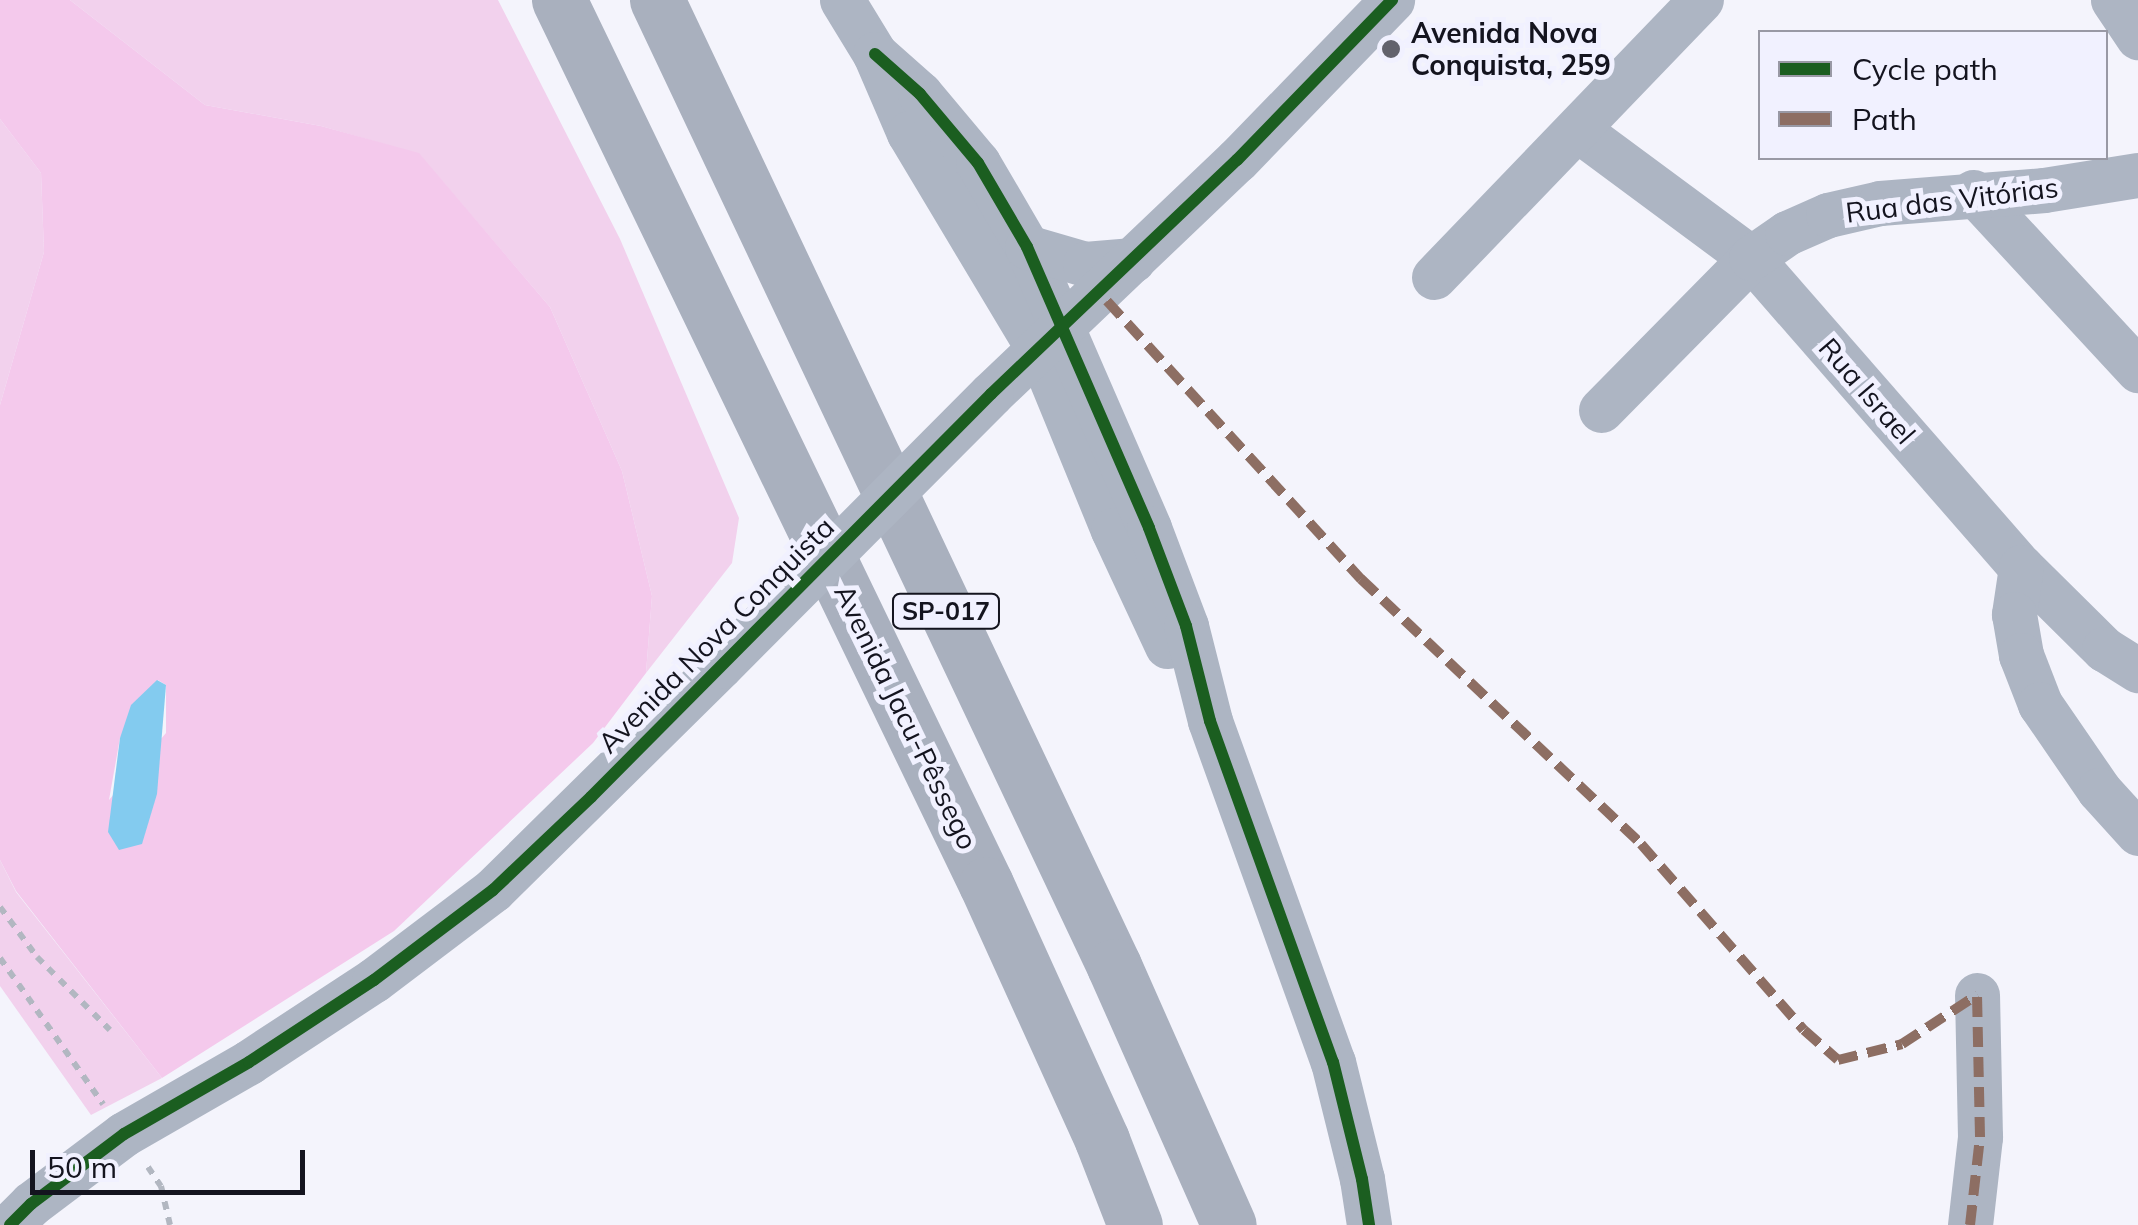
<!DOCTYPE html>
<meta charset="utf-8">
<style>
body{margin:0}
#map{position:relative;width:2138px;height:1225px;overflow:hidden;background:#f4f4fc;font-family:Mulish,sans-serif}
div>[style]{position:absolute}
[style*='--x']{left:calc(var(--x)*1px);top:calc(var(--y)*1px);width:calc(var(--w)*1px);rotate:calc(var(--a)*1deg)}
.green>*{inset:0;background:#f2d1ed}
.forest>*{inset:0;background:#f4c9ec}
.water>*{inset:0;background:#83cbef}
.path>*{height:6px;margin-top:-3px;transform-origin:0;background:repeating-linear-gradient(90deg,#b2b7c1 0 8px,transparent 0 16px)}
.minor>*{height:45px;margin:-22.5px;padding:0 22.5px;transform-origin:22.5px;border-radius:22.5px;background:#adb5c3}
.highway>*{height:55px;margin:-27.5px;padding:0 27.5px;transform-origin:27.5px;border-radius:27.5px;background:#a9b0be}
.minor-bridge>*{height:45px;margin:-22.5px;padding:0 22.5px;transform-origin:22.5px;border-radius:22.5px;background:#adb5c3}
.quiet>*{height:10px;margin-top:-5px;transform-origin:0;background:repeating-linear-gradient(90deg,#8d6e63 0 20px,transparent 0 30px)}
.cycleway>*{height:12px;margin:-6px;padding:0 6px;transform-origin:6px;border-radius:6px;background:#1b5e20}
.dots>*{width:28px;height:28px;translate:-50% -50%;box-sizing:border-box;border:5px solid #f1f1ff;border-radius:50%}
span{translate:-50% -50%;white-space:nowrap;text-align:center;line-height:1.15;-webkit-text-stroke:10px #f1f1ff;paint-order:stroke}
.shield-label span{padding:2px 8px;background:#f1f1ff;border:2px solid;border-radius:8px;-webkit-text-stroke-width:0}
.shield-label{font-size:25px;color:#14141f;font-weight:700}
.poi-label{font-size:28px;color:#14141f;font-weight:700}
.left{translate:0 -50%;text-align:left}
.street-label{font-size:28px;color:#14141f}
.legend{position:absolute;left:1758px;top:30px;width:350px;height:130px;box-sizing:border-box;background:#f1f1ff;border:2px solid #9999a5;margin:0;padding:12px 18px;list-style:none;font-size:30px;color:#14141f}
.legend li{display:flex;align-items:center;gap:20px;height:50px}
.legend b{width:50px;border:2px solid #9999a5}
.scale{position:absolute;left:30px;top:1150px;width:275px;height:45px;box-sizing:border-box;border:5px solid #14141f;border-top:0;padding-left:12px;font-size:30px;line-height:35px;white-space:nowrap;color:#14141f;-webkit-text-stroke:8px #f1f1ff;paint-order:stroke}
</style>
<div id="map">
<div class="green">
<div style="clip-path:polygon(70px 0,498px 0,620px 239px,739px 518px,732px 563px,646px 673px,652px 596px,622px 471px,550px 307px,419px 154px,321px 126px,205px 105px)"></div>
<div style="clip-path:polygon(0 119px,41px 173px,44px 252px,0 405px)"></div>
<div style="clip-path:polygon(0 860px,16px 892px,162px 1078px,91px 1115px,0 986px)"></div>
</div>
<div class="forest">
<div style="clip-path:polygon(evenodd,0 0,70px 0,205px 105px,321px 126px,419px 153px,550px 307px,622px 471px,652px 596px,646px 673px,593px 743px,394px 931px,162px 1078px,16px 891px,0 860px,0 405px,44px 252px,41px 173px,0 119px,0 0,158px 680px,166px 685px,166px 733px,109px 800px,120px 738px,158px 680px)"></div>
</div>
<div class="water">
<div style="clip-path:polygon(157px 680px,166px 685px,157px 794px,142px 844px,119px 850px,108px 832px,120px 738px,131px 705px)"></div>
</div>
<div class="path">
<div style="--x:0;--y:907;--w:62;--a:53.5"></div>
<div style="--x:37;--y:957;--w:103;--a:45"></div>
<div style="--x:0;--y:958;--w:179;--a:54.8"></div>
<div style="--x:148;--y:1167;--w:23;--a:56"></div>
<div style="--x:161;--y:1186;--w:40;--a:77"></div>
</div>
<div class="minor">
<div style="--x:842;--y:0;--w:63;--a:58.6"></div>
<div style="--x:875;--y:54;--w:86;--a:66.7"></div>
<div style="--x:909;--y:133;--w:255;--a:59.1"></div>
<div style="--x:1040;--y:352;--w:192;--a:67.7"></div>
<div style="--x:1113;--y:530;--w:128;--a:65"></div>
<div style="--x:2113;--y:0;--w:45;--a:56"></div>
<div style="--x:875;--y:54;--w:60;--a:41.6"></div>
<div style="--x:920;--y:94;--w:90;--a:50"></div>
<div style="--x:978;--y:163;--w:97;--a:59.7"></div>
<div style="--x:1027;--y:247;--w:306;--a:66.5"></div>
<div style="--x:1149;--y:528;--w:105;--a:69.3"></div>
<div style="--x:1186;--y:626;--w:98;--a:75.8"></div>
<div style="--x:1210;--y:721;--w:363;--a:70.2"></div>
<div style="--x:1333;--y:1062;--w:121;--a:76.1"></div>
<div style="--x:1362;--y:1179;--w:47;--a:81.3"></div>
<div style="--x:1578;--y:130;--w:215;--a:36.5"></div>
<div style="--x:1751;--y:258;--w:410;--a:48.9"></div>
<div style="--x:2021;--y:567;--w:117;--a:44.7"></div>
<div style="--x:2104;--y:649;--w:40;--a:32"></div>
<div style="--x:1973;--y:192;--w:243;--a:47.2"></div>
<div style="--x:1027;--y:247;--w:60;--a:16.3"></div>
<div style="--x:1085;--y:264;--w:48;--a:-4.8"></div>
<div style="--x:1434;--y:277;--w:385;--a:-46.1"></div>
<div style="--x:991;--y:394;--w:340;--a:-43.6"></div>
<div style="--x:1237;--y:160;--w:223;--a:-45.9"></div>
<div style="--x:1601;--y:410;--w:214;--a:-45.4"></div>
<div style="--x:1751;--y:258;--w:44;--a:-34.8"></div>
<div style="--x:1787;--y:233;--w:45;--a:-23.7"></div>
<div style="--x:1828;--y:215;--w:53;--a:-13"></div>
<div style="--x:1880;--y:203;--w:165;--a:-4.5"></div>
<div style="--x:2044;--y:190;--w:95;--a:-9.1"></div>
<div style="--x:2021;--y:567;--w:48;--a:98.5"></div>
<div style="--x:2014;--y:614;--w:42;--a:80.3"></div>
<div style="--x:2021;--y:655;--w:53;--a:68.8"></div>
<div style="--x:2040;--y:704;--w:104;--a:55.5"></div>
<div style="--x:2099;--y:790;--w:58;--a:47.8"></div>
<div style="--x:10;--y:1225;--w:30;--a:-45"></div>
<div style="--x:31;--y:1204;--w:116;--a:-37"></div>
<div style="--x:124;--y:1134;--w:144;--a:-29.9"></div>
<div style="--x:249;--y:1062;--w:149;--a:-33.3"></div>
<div style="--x:374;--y:980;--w:149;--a:-37.1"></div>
<div style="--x:493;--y:890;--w:319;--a:-44.6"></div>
<div style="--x:1970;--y:1225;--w:89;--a:-83.5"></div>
<div style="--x:1980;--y:1137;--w:142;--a:-91.2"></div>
</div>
<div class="highway">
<div style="--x:559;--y:0;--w:982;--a:64.22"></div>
<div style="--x:986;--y:884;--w:281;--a:65.6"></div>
<div style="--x:1102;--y:1140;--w:91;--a:68.8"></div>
<div style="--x:657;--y:0;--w:1069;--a:64.68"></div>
<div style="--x:1114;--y:966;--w:283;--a:66.1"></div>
</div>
<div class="minor-bridge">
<div style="--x:720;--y:666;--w:384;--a:-45.1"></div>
</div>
<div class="quiet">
<div style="--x:1107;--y:301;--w:377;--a:47.6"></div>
<div style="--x:1361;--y:579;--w:386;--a:43.4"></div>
<div style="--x:1641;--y:844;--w:247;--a:48.8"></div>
<div style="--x:1804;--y:1030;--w:45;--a:41.4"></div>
<div style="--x:1838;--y:1060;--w:66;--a:-14"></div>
<div style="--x:1902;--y:1044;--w:90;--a:-33.2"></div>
<div style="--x:1970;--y:1225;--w:89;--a:-83.5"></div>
<div style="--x:1980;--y:1137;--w:142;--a:-91.2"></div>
</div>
<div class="cycleway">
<div style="--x:875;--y:54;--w:60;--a:41.6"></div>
<div style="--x:920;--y:94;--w:90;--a:50"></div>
<div style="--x:978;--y:163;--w:97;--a:59.7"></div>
<div style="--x:1027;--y:247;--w:306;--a:66.5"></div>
<div style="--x:1149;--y:528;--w:105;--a:69.3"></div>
<div style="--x:1186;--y:626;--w:98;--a:75.8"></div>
<div style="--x:1210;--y:721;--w:363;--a:70.2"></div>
<div style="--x:1333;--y:1062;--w:121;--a:76.1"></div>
<div style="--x:1362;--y:1179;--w:47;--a:81.3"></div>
<div style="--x:10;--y:1225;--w:30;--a:-45"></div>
<div style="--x:31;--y:1204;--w:116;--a:-37"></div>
<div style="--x:124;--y:1134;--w:144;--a:-29.9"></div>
<div style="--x:249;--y:1062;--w:149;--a:-33.3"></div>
<div style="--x:374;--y:980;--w:149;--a:-37.1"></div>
<div style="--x:493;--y:890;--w:135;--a:-43.5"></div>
<div style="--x:591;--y:797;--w:568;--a:-45.21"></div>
<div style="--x:991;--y:394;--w:340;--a:-43.6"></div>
<div style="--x:1237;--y:160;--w:223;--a:-45.9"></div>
</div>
<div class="dots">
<div style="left:1391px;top:49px;background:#62626c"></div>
</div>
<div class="shield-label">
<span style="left:946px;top:611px">SP-017</span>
</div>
<div class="poi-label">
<span class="left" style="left:1411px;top:49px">Avenida Nova<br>Conquista, 259</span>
</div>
<div class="street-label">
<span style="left:1952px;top:200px;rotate:-7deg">Rua das Vitórias</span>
<span style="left:1867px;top:391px;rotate:49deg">Rua Israel</span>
<span style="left:716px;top:635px;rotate:-45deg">Avenida Nova Conquista</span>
<span style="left:906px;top:717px;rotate:64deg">Avenida Jacu-Pêssego</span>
</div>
<ul class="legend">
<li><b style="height:12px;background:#1b5e20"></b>Cycle path</li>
<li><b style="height:12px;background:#8d6e63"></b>Path</li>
</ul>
<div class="scale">50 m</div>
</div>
